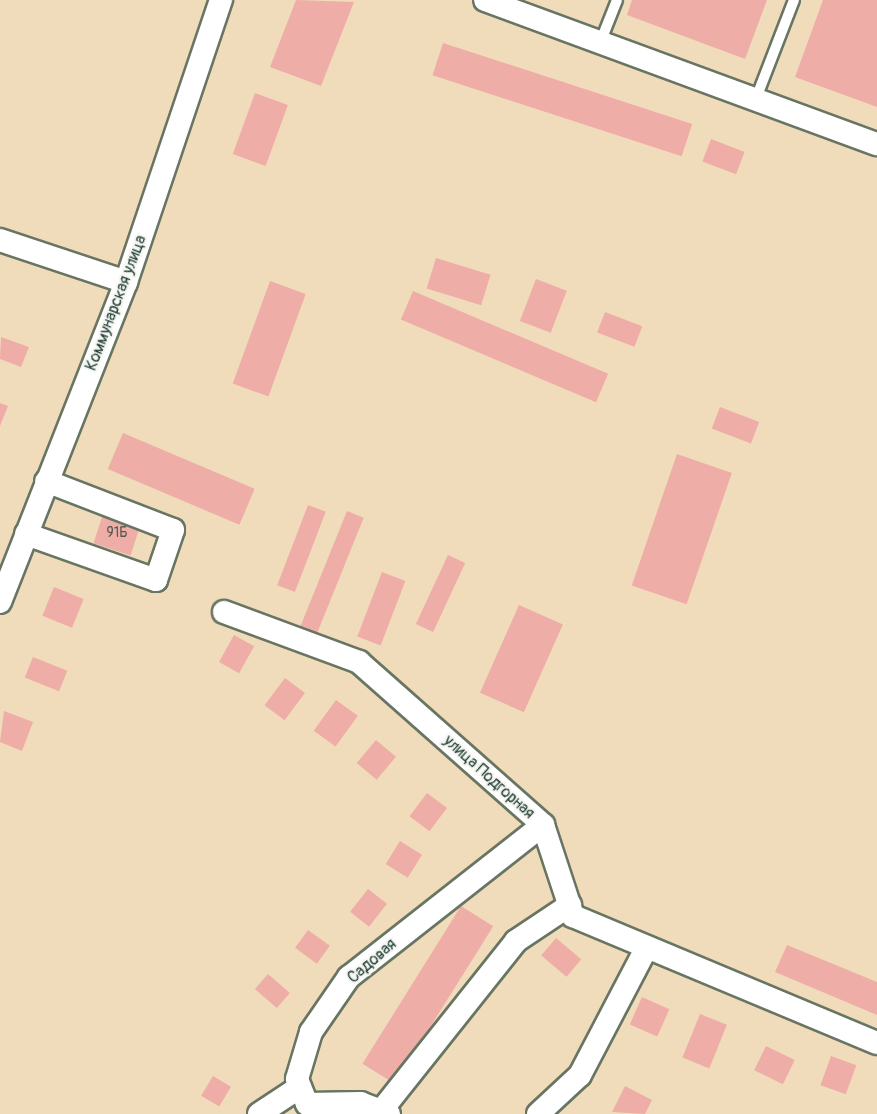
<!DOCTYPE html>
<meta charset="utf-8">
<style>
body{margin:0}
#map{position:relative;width:877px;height:1114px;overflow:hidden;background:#f0dcbb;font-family:Pangolin,sans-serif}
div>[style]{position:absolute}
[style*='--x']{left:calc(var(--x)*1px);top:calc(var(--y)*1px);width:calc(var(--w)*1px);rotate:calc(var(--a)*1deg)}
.building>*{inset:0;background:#efada7;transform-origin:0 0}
.roads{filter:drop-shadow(2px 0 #687563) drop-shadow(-2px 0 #687563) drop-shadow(0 2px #687563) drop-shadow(0 -2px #687563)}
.service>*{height:10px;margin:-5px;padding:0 5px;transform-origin:5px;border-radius:5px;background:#fff}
.minor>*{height:22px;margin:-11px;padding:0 11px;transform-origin:11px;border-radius:11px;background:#fff}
span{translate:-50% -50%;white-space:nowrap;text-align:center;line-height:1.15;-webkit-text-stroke:4.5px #f6f6f2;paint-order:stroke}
.number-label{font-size:14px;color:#535951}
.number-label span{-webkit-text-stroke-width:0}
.street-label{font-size:16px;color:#1f3d34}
</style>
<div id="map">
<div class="building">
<div style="clip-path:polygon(296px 0,354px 2px,321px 86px,270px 67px)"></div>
<div style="clip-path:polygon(632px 0,767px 0,745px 59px,627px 15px)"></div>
<div style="clip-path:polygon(823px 0,877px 0,877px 107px,795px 77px)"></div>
<div style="left:443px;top:43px;width:262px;height:34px;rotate:18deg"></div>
<div style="left:255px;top:93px;width:35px;height:65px;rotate:20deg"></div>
<div style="left:711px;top:139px;width:36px;height:24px;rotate:21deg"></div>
<div style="left:436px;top:258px;width:57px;height:32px;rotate:17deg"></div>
<div style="left:536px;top:279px;width:33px;height:45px;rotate:21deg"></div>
<div style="left:270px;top:281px;width:38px;height:109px;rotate:20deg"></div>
<div style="left:413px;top:291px;width:212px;height:31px;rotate:23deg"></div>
<div style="left:605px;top:312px;width:40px;height:22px;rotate:21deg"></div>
<div style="clip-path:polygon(1px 337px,29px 347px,21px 367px,0 359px)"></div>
<div style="clip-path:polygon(0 403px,8px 406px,0 426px)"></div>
<div style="left:720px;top:407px;width:42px;height:23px;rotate:21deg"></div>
<div style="left:123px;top:433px;width:143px;height:39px;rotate:23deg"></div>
<div style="left:677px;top:454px;width:58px;height:139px;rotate:19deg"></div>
<div style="left:308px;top:505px;width:19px;height:86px;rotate:21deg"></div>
<div style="left:104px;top:511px;width:39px;height:34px;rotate:18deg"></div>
<div style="left:347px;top:511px;width:18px;height:124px;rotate:22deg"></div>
<div style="left:448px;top:555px;width:19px;height:76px;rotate:25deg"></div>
<div style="left:382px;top:572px;width:25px;height:69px;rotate:21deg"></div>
<div style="left:54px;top:587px;width:32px;height:31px;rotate:22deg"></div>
<div style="left:519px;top:605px;width:48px;height:96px;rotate:24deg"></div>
<div style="left:234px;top:635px;width:23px;height:31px;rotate:29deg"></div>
<div style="left:33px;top:657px;width:37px;height:22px;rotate:22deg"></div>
<div style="left:285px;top:678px;width:25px;height:34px;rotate:37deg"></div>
<div style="left:336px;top:700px;width:27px;height:38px;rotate:36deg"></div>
<div style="clip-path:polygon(4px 711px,33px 722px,22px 751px,0 742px)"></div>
<div style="left:376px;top:740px;width:26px;height:30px;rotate:40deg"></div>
<div style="left:427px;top:793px;width:25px;height:29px;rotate:37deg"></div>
<div style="left:400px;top:841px;width:26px;height:27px;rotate:32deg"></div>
<div style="left:368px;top:889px;width:24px;height:29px;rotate:38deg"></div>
<div style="left:461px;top:906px;width:38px;height:186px;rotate:32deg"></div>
<div style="left:308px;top:930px;width:27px;height:22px;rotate:36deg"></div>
<div style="left:556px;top:938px;width:33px;height:23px;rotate:40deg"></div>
<div style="clip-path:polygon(787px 945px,877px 982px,877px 1015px,775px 972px)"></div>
<div style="left:268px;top:974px;width:29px;height:20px;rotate:41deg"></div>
<div style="left:642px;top:997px;width:30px;height:30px;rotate:24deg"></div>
<div style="left:700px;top:1014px;width:29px;height:47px;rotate:22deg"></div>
<div style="left:766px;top:1046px;width:32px;height:27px;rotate:26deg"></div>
<div style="left:831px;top:1056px;width:27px;height:31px;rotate:20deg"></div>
<div style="left:213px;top:1076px;width:21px;height:23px;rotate:31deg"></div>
<div style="clip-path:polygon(625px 1086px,652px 1100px,645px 1114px,612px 1112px)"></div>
</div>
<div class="roads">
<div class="service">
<div style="--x:600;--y:43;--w:46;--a:-68.4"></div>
<div style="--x:755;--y:101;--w:108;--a:-68.9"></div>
</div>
<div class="minor">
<div style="--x:485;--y:0;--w:418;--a:20.2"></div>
<div style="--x:0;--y:240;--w:133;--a:18.4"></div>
<div style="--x:26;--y:534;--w:138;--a:19.5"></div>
<div style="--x:156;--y:580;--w:53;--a:-71.2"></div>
<div style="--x:173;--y:530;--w:136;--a:-158.9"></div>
<div style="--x:0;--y:602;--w:344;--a:-68.5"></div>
<div style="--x:126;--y:282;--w:298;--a:-71.4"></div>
<div style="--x:224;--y:612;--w:144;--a:20.3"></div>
<div style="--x:359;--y:662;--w:246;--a:41.5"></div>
<div style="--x:543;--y:825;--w:96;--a:71.8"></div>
<div style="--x:573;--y:916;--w:329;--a:22.7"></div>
<div style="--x:381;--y:1111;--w:217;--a:-51.5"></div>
<div style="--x:516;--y:941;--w:65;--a:-33.7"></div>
<div style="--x:259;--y:1114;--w:49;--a:-33.4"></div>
<div style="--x:389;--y:1114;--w:30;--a:-159"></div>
<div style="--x:361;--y:1103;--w:54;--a:178.9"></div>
<div style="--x:307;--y:1104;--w:27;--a:-112"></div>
<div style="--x:297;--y:1079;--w:49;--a:-73.4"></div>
<div style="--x:311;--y:1032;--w:67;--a:-55.4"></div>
<div style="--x:349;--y:977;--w:246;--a:-38.1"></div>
<div style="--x:538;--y:1114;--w:57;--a:-42.9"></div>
<div style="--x:580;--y:1075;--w:144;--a:-62.4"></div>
</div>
</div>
<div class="number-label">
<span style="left:117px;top:533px">91Б</span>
</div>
<div class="street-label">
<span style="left:116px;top:303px;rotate:-69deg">Коммунарская улица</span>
<span style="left:489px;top:777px;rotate:42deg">улица Подгорная</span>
<span style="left:372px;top:961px;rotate:-41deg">Садовая</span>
</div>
</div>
